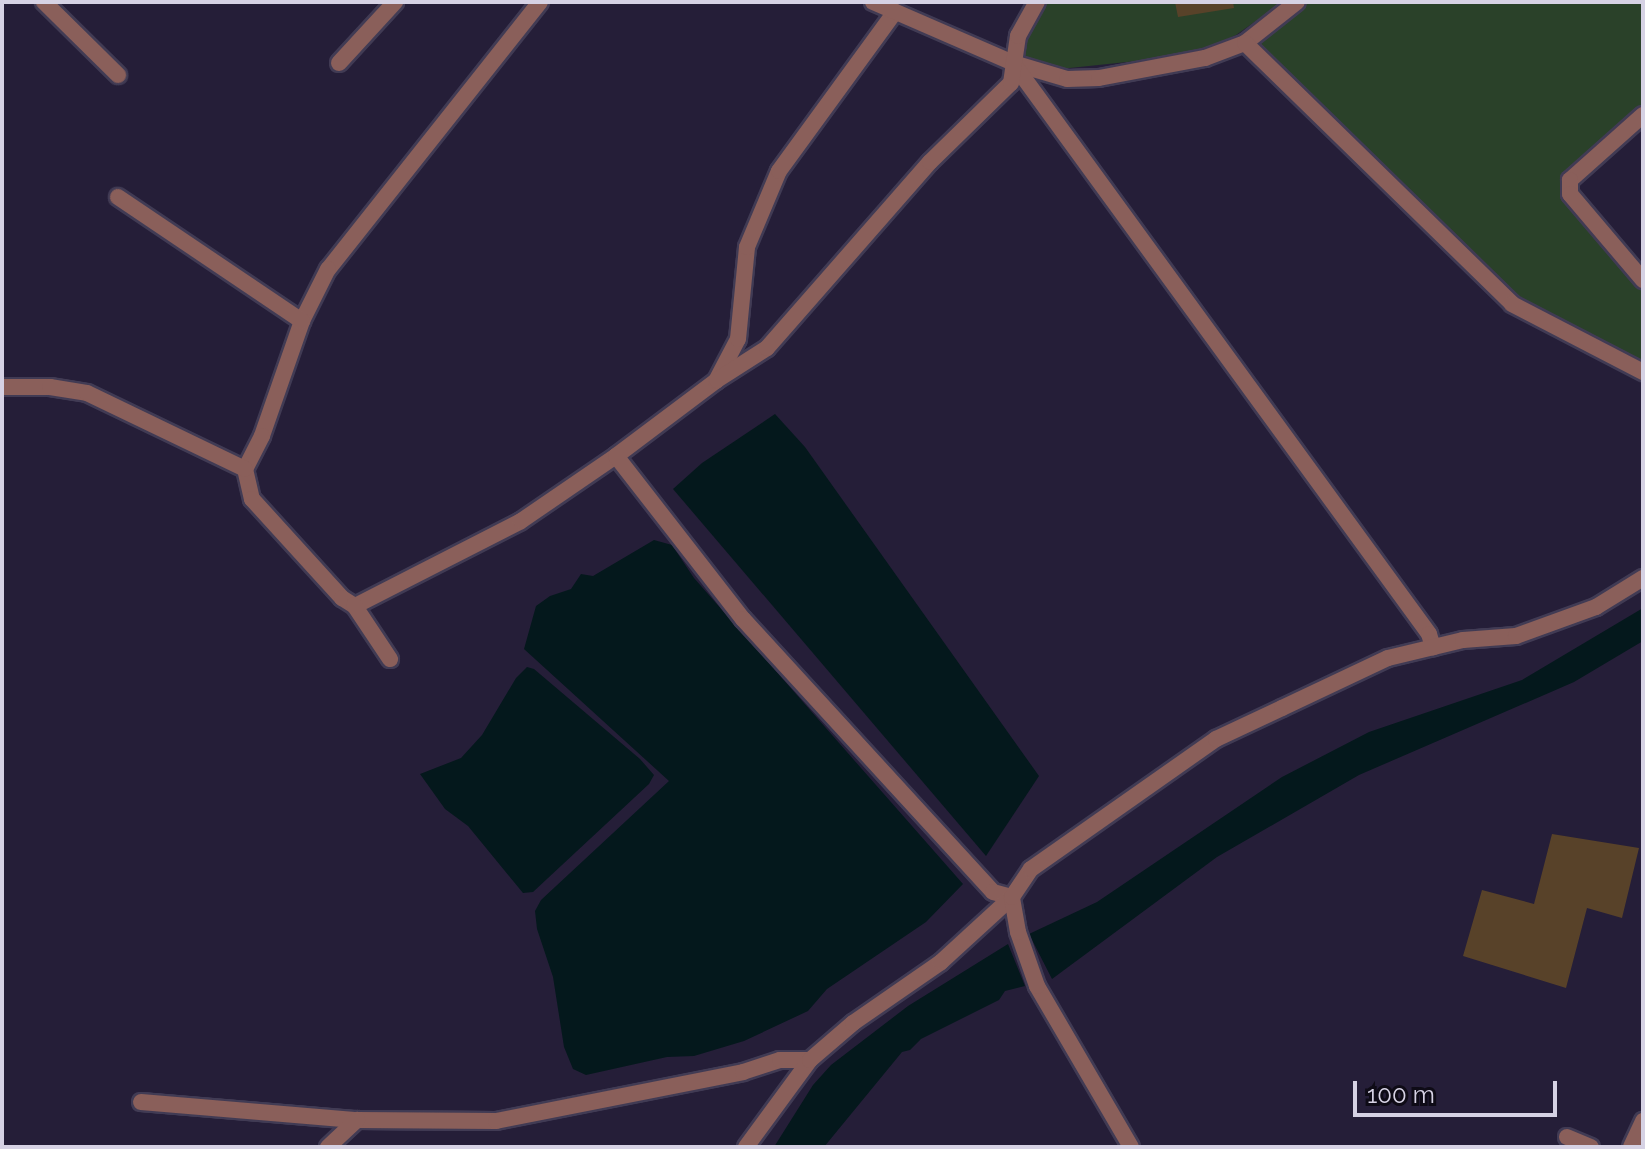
<!DOCTYPE html>
<style>
body{margin:0}
#map{position:relative;width:1645px;height:1149px;overflow:hidden;background:#251e38;font-family:Raleway,sans-serif}
div>[style]{position:absolute}
[style*='--x']{left:calc(var(--x)*1px);top:calc(var(--y)*1px);width:calc(var(--w)*1px);rotate:calc(var(--a)*1deg)}
.green>*{inset:0;background:#2a4129}
.water>*{inset:0;background:#04181c}
.building>*{inset:0;background:#584229}
.roads{filter:drop-shadow(2px 0 #413b54) drop-shadow(-2px 0 #413b54) drop-shadow(0 2px #413b54) drop-shadow(0 -2px #413b54)}
.minor>*{height:16px;margin:-8px;padding:0 8px;transform-origin:8px;border-radius:8px;background:#8a5f5a}
span{translate:-50% -50%;white-space:nowrap;text-align:center;line-height:1.15;-webkit-text-stroke:7px #0e0b16;paint-order:stroke}
.frame{position:absolute;inset:0;border:4px solid #d6d2e4;pointer-events:none}
.scale{position:absolute;left:1353px;top:1081px;width:204px;height:36px;box-sizing:border-box;border:4px solid #d6d2e4;border-top:0;padding-left:10px;font-size:24px;line-height:28px;white-space:nowrap;color:#d6d2e4;-webkit-text-stroke:6px #0e0b16;paint-order:stroke}
</style>
<div id="map">
<div class="green">
<div style="clip-path:polygon(1040px 2px,1283px 2px,1236px 35px,1212px 46px,1156px 59px,1060px 69px,1017px 58px)"></div>
<div style="clip-path:polygon(1302px 2px,1643px 2px,1643px 106px,1565px 175px,1643px 286px,1643px 365px,1512px 292px,1253px 43px)"></div>
</div>
<div class="water">
<div style="clip-path:polygon(775px 414px,805px 447px,1039px 776px,986px 856px,673px 489px,702px 463px)"></div>
<div style="clip-path:polygon(654px 540px,672px 545px,694px 578px,963px 884px,926px 922px,827px 989px,808px 1011px,744px 1041px,694px 1056px,667px 1057px,586px 1075px,573px 1069px,564px 1047px,553px 977px,537px 929px,535px 911px,541px 900px,669px 781px,524px 649px,536px 606px,550px 596px,571px 589px,581px 574px,593px 576px)"></div>
<div style="clip-path:polygon(1643px 608px,1643px 641px,1574px 682px,1359px 775px,1217px 857px,1052px 979px,1029px 934px,1097px 902px,1282px 777px,1369px 732px,1522px 680px)"></div>
<div style="clip-path:polygon(527px 667px,534px 669px,640px 759px,654px 775px,649px 784px,533px 892px,523px 893px,468px 826px,445px 809px,420px 774px,461px 758px,482px 735px,516px 678px)"></div>
<div style="clip-path:polygon(1008px 944px,1025px 986px,1005px 991px,999px 1000px,921px 1039px,910px 1050px,902px 1052px,824px 1147px,774px 1147px,813px 1085px,831px 1065px,908px 1006px)"></div>
</div>
<div class="building">
<div style="clip-path:polygon(1175px 2px,1233px 2px,1234px 8px,1178px 17px)"></div>
<div style="clip-path:polygon(1552px 834px,1639px 848px,1622px 918px,1587px 908px,1566px 988px,1463px 956px,1482px 890px,1534px 904px)"></div>
</div>
<div class="roads">
<div class="minor">
<div style="--x:44;--y:2;--w:104;--a:44.6"></div>
<div style="--x:540;--y:2;--w:341;--a:128.4"></div>
<div style="--x:328;--y:269;--w:58;--a:116.6"></div>
<div style="--x:302;--y:321;--w:122;--a:109.2"></div>
<div style="--x:262;--y:436;--w:37;--a:117"></div>
<div style="--x:245;--y:469;--w:31;--a:77"></div>
<div style="--x:252;--y:499;--w:134;--a:47.7"></div>
<div style="--x:342;--y:598;--w:15;--a:32"></div>
<div style="--x:355;--y:606;--w:186;--a:-27.1"></div>
<div style="--x:521;--y:521;--w:115;--a:-34.4"></div>
<div style="--x:616;--y:456;--w:125;--a:-36.9"></div>
<div style="--x:716;--y:381;--w:47;--a:-62.4"></div>
<div style="--x:738;--y:339;--w:92;--a:-84.4"></div>
<div style="--x:747;--y:247;--w:82;--a:-67.2"></div>
<div style="--x:779;--y:171;--w:197;--a:-53.9"></div>
<div style="--x:873;--y:2;--w:153;--a:23.5"></div>
<div style="--x:1013;--y:63;--w:56;--a:16.5"></div>
<div style="--x:1067;--y:79;--w:32;--a:-2"></div>
<div style="--x:1099;--y:78;--w:108;--a:-10.7"></div>
<div style="--x:1205;--y:58;--w:43;--a:-20.6"></div>
<div style="--x:1245;--y:43;--w:66;--a:-38.3"></div>
<div style="--x:1245;--y:43;--w:373;--a:44.3"></div>
<div style="--x:1512;--y:304;--w:148;--a:27.4"></div>
<div style="--x:339;--y:63;--w:83;--a:-47.4"></div>
<div style="--x:1013;--y:63;--w:706;--a:53.92"></div>
<div style="--x:1429;--y:634;--w:14;--a:73"></div>
<div style="--x:1643;--y:115;--w:98;--a:138.3"></div>
<div style="--x:1570;--y:180;--w:14;--a:90"></div>
<div style="--x:1570;--y:194;--w:113;--a:49.7"></div>
<div style="--x:118;--y:197;--w:222;--a:34"></div>
<div style="--x:717;--y:380;--w:59;--a:-32.6"></div>
<div style="--x:767;--y:348;--w:247;--a:-48.8"></div>
<div style="--x:930;--y:162;--w:113;--a:-44.3"></div>
<div style="--x:1011;--y:83;--w:48;--a:-81.5"></div>
<div style="--x:1018;--y:36;--w:39;--a:-61"></div>
<div style="--x:2;--y:387;--w:48;--a:0"></div>
<div style="--x:50;--y:387;--w:37;--a:9"></div>
<div style="--x:87;--y:393;--w:175;--a:25.7"></div>
<div style="--x:616;--y:456;--w:207;--a:52.1"></div>
<div style="--x:743;--y:619;--w:370;--a:47.5"></div>
<div style="--x:993;--y:892;--w:20;--a:15"></div>
<div style="--x:354;--y:605;--w:65;--a:56.3"></div>
<div style="--x:141;--y:1102;--w:217;--a:4.8"></div>
<div style="--x:357;--y:1120;--w:139;--a:0.4"></div>
<div style="--x:496;--y:1121;--w:252;--a:-11.2"></div>
<div style="--x:743;--y:1072;--w:39;--a:-18"></div>
<div style="--x:780;--y:1060;--w:30;--a:0"></div>
<div style="--x:1567;--y:1137;--w:26;--a:23"></div>
<div style="--x:328;--y:1147;--w:40;--a:-43"></div>
<div style="--x:746;--y:1147;--w:108;--a:-53.7"></div>
<div style="--x:810;--y:1060;--w:57;--a:-40.7"></div>
<div style="--x:853;--y:1023;--w:107;--a:-34.7"></div>
<div style="--x:941;--y:962;--w:96;--a:-42.5"></div>
<div style="--x:1131;--y:1147;--w:186;--a:-120.3"></div>
<div style="--x:1037;--y:986;--w:57;--a:-109.4"></div>
<div style="--x:1018;--y:932;--w:36;--a:-100"></div>
<div style="--x:1012;--y:897;--w:34;--a:-56"></div>
<div style="--x:1031;--y:869;--w:226;--a:-35.1"></div>
<div style="--x:1216;--y:739;--w:73;--a:-25.2"></div>
<div style="--x:1282;--y:708;--w:117;--a:-25.3"></div>
<div style="--x:1388;--y:658;--w:77;--a:-13.5"></div>
<div style="--x:1463;--y:640;--w:53;--a:-4.3"></div>
<div style="--x:1516;--y:636;--w:85;--a:-19.9"></div>
<div style="--x:1596;--y:607;--w:55;--a:-31.7"></div>
<div style="--x:1631;--y:1147;--w:29;--a:-65"></div>
</div>
</div>
<div class="frame"></div>
<div class="scale">100 m</div>
</div>
